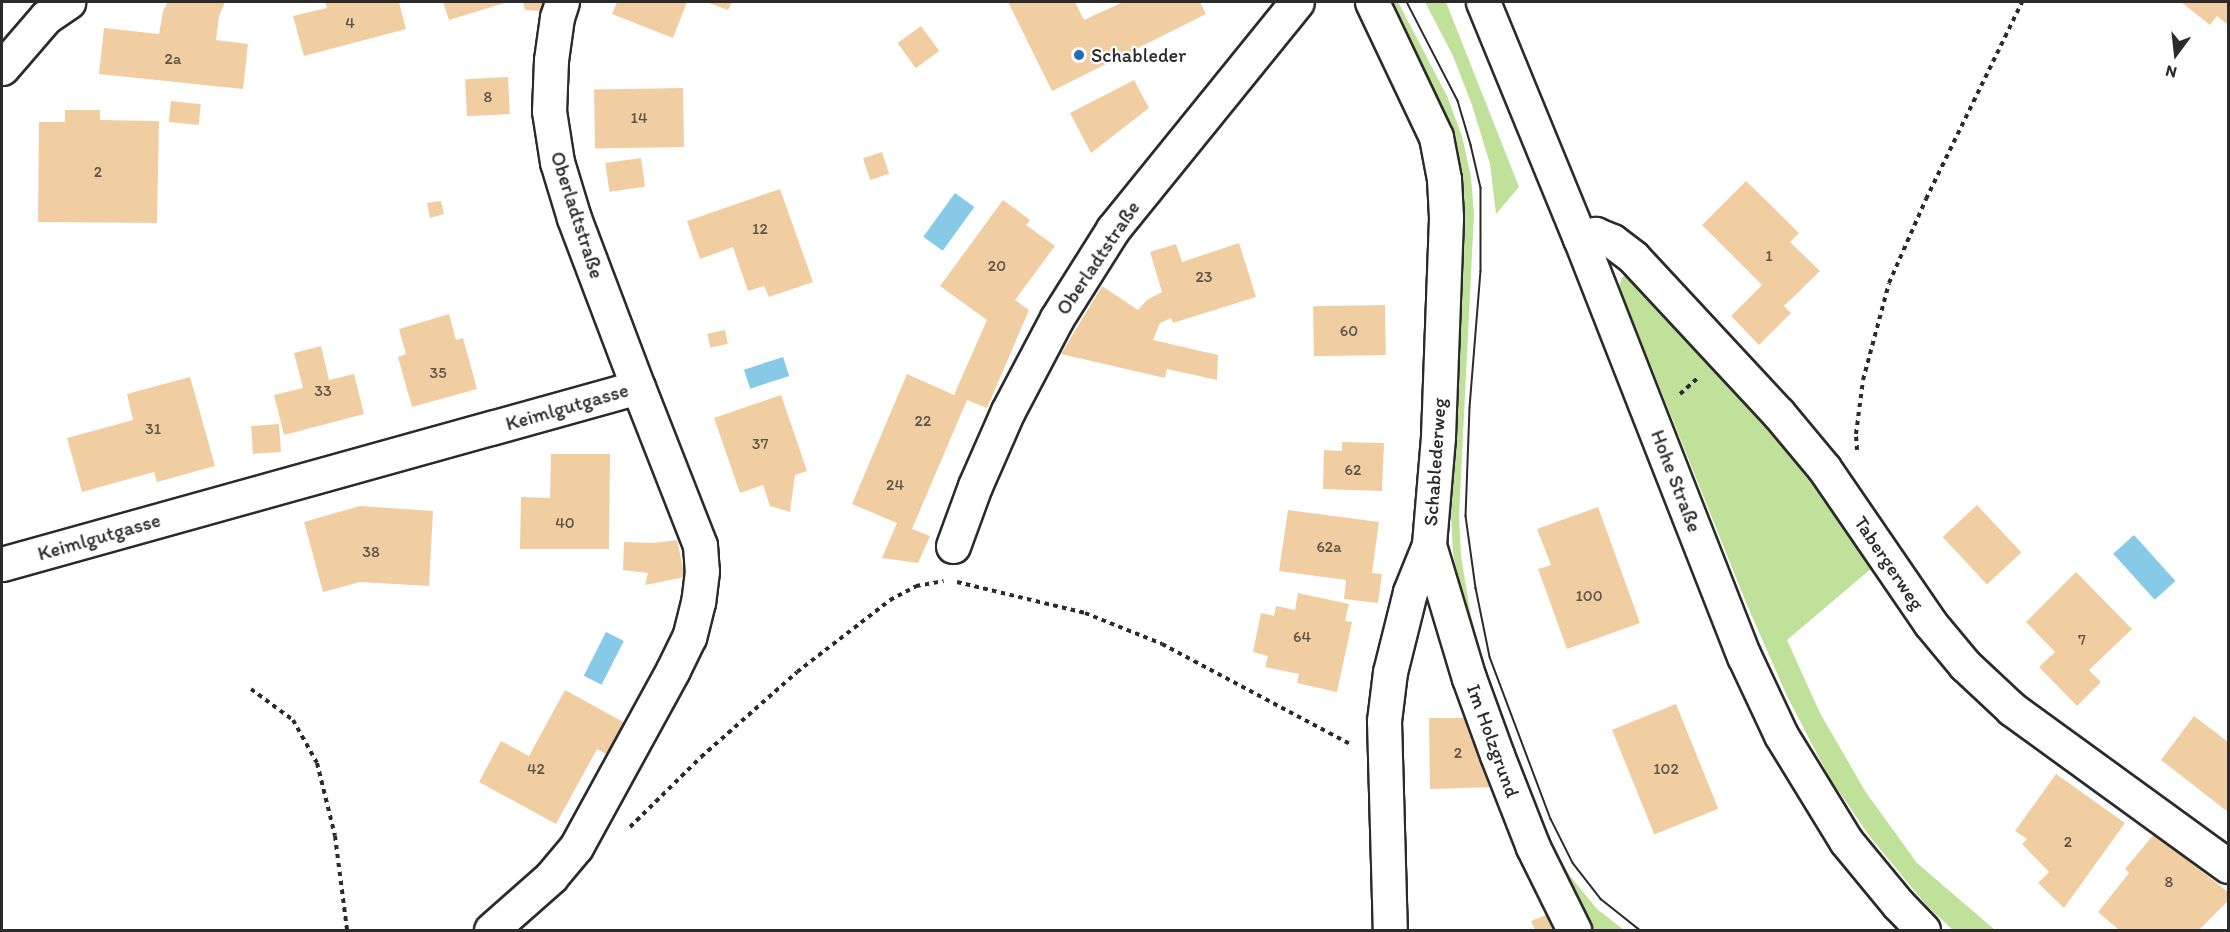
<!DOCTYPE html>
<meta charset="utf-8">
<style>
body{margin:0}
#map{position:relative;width:2230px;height:932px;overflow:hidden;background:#fff;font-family:Itim,sans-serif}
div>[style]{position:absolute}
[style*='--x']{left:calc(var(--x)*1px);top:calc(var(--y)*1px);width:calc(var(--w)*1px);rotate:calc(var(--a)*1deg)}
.green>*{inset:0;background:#c0e19a}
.water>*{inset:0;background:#87cae8;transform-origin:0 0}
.building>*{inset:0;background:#f1cea2;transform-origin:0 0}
.path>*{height:4px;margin-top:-2px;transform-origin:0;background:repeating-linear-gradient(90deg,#2b2b2b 0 4.5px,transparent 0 9px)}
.roads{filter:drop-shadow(2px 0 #2b2b2b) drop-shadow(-2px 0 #2b2b2b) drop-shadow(0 2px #2b2b2b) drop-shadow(0 -2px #2b2b2b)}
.minor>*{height:33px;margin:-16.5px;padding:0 16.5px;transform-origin:16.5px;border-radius:16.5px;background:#fff}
.major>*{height:33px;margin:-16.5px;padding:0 16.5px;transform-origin:16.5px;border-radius:16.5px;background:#fff}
.tram>*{height:1.5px;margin:-0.75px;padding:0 0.75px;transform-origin:0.75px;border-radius:0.75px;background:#2b2b2b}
.dots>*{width:16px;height:16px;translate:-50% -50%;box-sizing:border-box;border:3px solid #fff;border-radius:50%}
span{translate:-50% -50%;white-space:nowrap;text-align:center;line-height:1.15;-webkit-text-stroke:4.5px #fff;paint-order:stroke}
.number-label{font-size:16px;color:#5c5449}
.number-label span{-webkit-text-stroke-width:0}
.poi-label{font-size:20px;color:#2b2b2b}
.left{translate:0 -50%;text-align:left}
.street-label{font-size:20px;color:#2b2b2b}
.frame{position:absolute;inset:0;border:3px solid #2b2b2b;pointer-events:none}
.north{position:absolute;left:2146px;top:24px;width:60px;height:60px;-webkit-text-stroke:4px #fff;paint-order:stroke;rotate:195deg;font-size:16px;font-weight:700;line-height:24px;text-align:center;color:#2b2b2b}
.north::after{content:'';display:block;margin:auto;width:21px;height:27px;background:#2b2b2b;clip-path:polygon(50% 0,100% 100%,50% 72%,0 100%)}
</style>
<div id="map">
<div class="green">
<div style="clip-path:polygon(1386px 2px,1398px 2px,1447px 96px,1462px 136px,1471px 177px,1474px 214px,1459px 516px,1461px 556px,1470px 611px,1482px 659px,1546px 833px,1570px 876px,1597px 909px,1624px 930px,1588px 930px,1568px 898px,1468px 639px,1453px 553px,1450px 497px,1460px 279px)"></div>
<div style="clip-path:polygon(1425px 2px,1446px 2px,1519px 187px,1496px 214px,1490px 164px,1472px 105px,1453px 56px)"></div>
<div style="clip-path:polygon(1629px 275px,1750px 400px,1879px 562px,1787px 640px,1820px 713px,1865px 791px,1917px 863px,1995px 930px,1953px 930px,1928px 907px,1870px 837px,1829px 777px,1787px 696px,1747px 605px,1619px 286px,1622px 277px)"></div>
</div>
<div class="water">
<div style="left:955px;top:193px;width:24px;height:54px;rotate:36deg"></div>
<div style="left:783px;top:357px;width:20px;height:41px;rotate:72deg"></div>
<div style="left:2134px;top:535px;width:62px;height:28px;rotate:48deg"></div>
<div style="left:606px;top:632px;width:20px;height:49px;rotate:27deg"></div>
</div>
<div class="building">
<div style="clip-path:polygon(168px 2px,225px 2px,219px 16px,216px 40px,248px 44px,243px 89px,99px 74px,104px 28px,159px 34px,163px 11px)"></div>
<div style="clip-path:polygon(325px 2px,399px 2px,406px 29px,304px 56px,293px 16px,327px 8px)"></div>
<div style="clip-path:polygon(443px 2px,508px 2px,449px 20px)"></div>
<div style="clip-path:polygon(523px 2px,544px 2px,540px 11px,525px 10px)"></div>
<div style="clip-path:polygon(617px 2px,687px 2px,673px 38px,612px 14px)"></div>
<div style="clip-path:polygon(706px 2px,732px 2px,728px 10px)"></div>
<div style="clip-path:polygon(1008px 2px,1075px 2px,1084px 20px,1123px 2px,1200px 2px,1206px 14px,1052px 91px)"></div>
<div style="clip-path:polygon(2181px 2px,2228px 2px,2228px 25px,2217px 16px,2210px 25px)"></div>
<div style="left:921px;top:26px;width:31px;height:29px;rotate:54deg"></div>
<div style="left:508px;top:77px;width:37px;height:43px;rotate:87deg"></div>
<div style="clip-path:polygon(1134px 80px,1149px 108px,1091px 153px,1070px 113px)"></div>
<div style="left:683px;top:88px;width:59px;height:89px;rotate:89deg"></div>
<div style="left:171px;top:101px;width:30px;height:21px;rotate:6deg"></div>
<div style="clip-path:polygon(65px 110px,100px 110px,100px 120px,159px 121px,157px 223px,38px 222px,39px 122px,65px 122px)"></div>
<div style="left:882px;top:152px;width:23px;height:20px;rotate:72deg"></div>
<div style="left:641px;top:158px;width:29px;height:36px;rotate:82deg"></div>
<div style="clip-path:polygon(1746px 181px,1799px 233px,1790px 242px,1820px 271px,1784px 306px,1791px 313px,1759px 345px,1731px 316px,1762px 285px,1702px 225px)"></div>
<div style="clip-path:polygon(780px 189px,813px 282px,769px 297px,764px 286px,748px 291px,733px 247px,700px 259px,687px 221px)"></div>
<div style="clip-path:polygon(1003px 200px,1030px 220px,1026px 225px,1055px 246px,1015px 300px,1029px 310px,987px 408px,967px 400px,912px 529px,930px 536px,918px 563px,882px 558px,897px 523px,852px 504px,907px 374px,954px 395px,987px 320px,940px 286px)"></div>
<div style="clip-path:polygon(441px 201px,444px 214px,430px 218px,427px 203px)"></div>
<div style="clip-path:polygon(1239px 243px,1256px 297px,1173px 323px,1171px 318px,1160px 323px,1153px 340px,1218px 355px,1217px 380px,1167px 369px,1165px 378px,1061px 354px,1102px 286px,1138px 310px,1147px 300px,1162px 292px,1150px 252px,1176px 244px,1182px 262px)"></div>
<div style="left:1385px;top:305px;width:50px;height:72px;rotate:89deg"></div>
<div style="clip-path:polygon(449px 314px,456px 340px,463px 338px,477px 389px,412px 407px,398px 357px,406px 354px,399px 329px)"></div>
<div style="left:725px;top:330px;width:14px;height:18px;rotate:78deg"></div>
<div style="clip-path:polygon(321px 346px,329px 380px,354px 374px,364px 414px,284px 435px,274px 395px,303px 388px,294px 353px)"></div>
<div style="clip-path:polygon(190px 377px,215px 466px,157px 482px,154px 472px,82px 492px,67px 438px,133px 420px,127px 394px)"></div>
<div style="clip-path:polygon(781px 395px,807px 471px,795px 475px,790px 512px,770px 506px,763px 485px,740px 493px,714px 418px)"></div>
<div style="left:279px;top:424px;width:28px;height:28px;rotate:86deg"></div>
<div style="clip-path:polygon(1342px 442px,1384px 443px,1382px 491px,1323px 489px,1324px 450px,1342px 451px)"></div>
<div style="clip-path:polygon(551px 454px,610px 454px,609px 549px,520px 549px,521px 497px,550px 498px)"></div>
<div style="left:1977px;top:505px;width:65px;height:47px;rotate:47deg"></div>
<div style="clip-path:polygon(360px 506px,433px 511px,429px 586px,360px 582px,323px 592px,304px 522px)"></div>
<div style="clip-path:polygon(1598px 507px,1640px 623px,1567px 649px,1538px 569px,1551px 565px,1537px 529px)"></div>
<div style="clip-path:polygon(1288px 510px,1379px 522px,1372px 573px,1382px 574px,1378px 603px,1344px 599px,1346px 580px,1279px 571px)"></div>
<div style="clip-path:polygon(677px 540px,685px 577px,645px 585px,648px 573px,623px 570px,624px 542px,653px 543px)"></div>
<div style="clip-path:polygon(2076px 572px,2132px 629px,2089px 670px,2101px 682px,2077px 706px,2039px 667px,2055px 652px,2026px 622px)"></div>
<div style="clip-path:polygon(1298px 593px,1349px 604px,1345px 621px,1352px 622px,1337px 692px,1297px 683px,1299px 674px,1265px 667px,1268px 656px,1253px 652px,1261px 613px,1274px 616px,1276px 606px,1295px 610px)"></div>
<div style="clip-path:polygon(565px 690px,625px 723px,608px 755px,597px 749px,556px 824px,479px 782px,501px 741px,529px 756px)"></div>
<div style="left:1676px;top:704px;width:113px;height:69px;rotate:68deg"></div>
<div style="clip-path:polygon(2194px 716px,2228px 742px,2228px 812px,2161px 760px)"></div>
<div style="clip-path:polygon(1429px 718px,1476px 718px,1495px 787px,1430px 789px)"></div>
<div style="clip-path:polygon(2056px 774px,2125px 823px,2064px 908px,2038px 883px,2049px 872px,2022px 844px,2027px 839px,2015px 831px)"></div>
<div style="clip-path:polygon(2154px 834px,2228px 892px,2228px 901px,2199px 930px,2119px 930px,2098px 912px,2129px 873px,2125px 869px)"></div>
<div style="clip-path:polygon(1546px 915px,1552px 929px,1535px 930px,1531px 921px)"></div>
</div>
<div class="path">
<div style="--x:1680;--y:394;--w:25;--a:-42"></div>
<div style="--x:1857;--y:450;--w:16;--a:-94"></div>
<div style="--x:1856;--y:434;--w:54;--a:-82.6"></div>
<div style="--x:1863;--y:380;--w:100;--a:-75"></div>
<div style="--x:1889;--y:283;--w:92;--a:-66.2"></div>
<div style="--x:1926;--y:199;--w:219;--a:-64"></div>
<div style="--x:957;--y:582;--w:132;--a:13.6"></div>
<div style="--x:1085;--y:613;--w:83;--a:21.9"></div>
<div style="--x:1162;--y:644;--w:213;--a:28"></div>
<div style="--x:251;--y:689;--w:52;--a:36.4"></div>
<div style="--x:293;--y:720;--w:49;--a:60.8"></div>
<div style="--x:317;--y:763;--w:75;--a:76.1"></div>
<div style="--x:335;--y:836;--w:95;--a:82.7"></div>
<div style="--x:630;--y:827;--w:100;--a:-44.6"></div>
<div style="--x:701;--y:757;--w:128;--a:-41.5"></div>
<div style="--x:797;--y:672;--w:118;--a:-37.7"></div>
<div style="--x:890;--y:600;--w:30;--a:-28"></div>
<div style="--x:916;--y:586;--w:28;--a:-10"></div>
</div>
<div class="roads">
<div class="minor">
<div style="--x:562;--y:2;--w:16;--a:108"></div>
<div style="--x:557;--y:17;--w:43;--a:97.9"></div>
<div style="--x:551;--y:60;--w:51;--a:92.2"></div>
<div style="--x:549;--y:111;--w:52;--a:81.1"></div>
<div style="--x:557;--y:162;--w:59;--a:73.1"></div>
<div style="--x:574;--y:218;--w:181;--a:69.3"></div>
<div style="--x:1372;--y:2;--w:149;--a:64.6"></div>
<div style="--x:1436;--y:137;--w:43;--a:79.2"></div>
<div style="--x:1444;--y:179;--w:39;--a:87"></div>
<div style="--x:1446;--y:218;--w:219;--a:92.1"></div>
<div style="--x:1438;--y:437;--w:108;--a:94.8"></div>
<div style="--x:1429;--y:545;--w:51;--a:112"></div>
<div style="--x:1410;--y:592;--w:82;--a:104"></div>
<div style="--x:1390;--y:672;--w:49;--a:97"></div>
<div style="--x:1384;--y:721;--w:209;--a:88.4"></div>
<div style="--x:2;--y:68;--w:67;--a:-49.2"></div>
<div style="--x:46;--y:17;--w:27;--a:-34"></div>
<div style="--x:1580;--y:238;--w:16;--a:-15"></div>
<div style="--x:1595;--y:234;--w:18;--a:22"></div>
<div style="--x:1612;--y:241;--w:26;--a:37"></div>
<div style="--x:1633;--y:257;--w:214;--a:47.1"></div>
<div style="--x:1779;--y:414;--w:70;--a:50.2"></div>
<div style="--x:1824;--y:468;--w:188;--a:55.6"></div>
<div style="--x:1930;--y:623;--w:55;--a:50.2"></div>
<div style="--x:1965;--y:665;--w:64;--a:43.1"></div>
<div style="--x:2012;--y:709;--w:267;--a:36"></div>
<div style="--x:1429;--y:545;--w:139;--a:73.3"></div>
<div style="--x:1469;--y:678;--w:82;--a:70"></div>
<div style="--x:1497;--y:755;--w:99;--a:68.6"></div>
<div style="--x:1533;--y:847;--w:93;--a:63.7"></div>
<div style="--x:953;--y:546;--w:64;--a:-69.9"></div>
<div style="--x:975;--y:486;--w:82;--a:-66.3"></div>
<div style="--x:1008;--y:411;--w:105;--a:-62.2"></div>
<div style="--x:1057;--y:318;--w:105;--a:-57.8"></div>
<div style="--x:1113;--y:229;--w:292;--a:-51"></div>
<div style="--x:2;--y:564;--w:660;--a:-15.55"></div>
<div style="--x:638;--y:387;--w:170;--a:68.6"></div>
<div style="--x:700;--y:545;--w:26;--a:86"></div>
<div style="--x:702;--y:571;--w:31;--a:97"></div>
<div style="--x:698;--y:602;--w:36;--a:104"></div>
<div style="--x:689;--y:637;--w:37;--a:116"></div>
<div style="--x:673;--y:670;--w:202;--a:118.7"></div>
<div style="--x:576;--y:847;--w:39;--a:130"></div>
<div style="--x:551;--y:877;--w:80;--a:138.5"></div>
</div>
<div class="major">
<div style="--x:1483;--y:2;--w:255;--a:67.7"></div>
<div style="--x:1580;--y:238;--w:449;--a:68.6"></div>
<div style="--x:1744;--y:656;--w:87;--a:64.9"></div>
<div style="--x:1781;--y:735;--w:124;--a:58.5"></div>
<div style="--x:1846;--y:841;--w:82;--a:50.5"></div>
<div style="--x:1898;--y:904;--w:36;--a:46"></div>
</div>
</div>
<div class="tram">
<div style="--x:1407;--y:2;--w:111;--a:62.7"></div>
<div style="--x:1458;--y:101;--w:46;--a:73.5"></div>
<div style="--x:1471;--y:145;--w:44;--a:76.9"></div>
<div style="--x:1481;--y:188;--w:83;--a:90"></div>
<div style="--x:1481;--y:271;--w:137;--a:94.6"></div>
<div style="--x:1470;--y:408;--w:108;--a:92.1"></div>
<div style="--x:1466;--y:516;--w:73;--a:82.1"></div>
<div style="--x:1476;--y:588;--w:70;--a:78.5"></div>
<div style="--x:1490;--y:657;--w:173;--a:69.4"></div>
<div style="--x:1551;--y:819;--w:49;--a:63.4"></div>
<div style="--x:1573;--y:863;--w:46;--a:52.1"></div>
<div style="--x:1601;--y:899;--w:50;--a:38.5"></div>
</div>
<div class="dots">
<div style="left:1079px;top:55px;background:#1f6fb2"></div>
</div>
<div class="number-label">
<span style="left:350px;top:23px">4</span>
<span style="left:173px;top:59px">2a</span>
<span style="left:488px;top:97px">8</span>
<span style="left:639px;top:118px">14</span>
<span style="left:98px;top:172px">2</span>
<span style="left:760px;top:229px">12</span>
<span style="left:1769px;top:256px">1</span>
<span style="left:997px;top:266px">20</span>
<span style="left:1204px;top:277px">23</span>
<span style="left:1349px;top:331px">60</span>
<span style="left:438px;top:373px">35</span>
<span style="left:323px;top:391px">33</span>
<span style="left:923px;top:421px">22</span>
<span style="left:153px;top:429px">31</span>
<span style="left:760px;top:444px">37</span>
<span style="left:1353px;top:470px">62</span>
<span style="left:895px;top:485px">24</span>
<span style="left:565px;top:523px">40</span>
<span style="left:1329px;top:547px">62a</span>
<span style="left:371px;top:552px">38</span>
<span style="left:1589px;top:596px">100</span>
<span style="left:1302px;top:637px">64</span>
<span style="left:2082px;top:640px">7</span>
<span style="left:1458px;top:753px">2</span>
<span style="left:536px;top:769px">42</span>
<span style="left:1666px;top:769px">102</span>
<span style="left:2068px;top:842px">2</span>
<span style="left:2169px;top:882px">8</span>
</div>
<div class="poi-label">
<span class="left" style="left:1091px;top:55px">Schableder</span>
</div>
<div class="street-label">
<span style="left:577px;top:215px;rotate:72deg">Oberladtstraße</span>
<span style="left:1098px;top:258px;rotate:-56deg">Oberladtstraße</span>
<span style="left:567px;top:407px;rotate:-16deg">Keimlgutgasse</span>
<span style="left:1435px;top:462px;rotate:-86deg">Schablederweg</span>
<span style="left:1676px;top:481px;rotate:69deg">Hohe Straße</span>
<span style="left:99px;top:537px;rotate:-16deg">Keimlgutgasse</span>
<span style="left:1889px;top:563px;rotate:56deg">Tabergerweg</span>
<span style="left:1493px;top:741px;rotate:70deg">Im Holzgrund</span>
</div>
<div class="frame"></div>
<div class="north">N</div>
</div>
